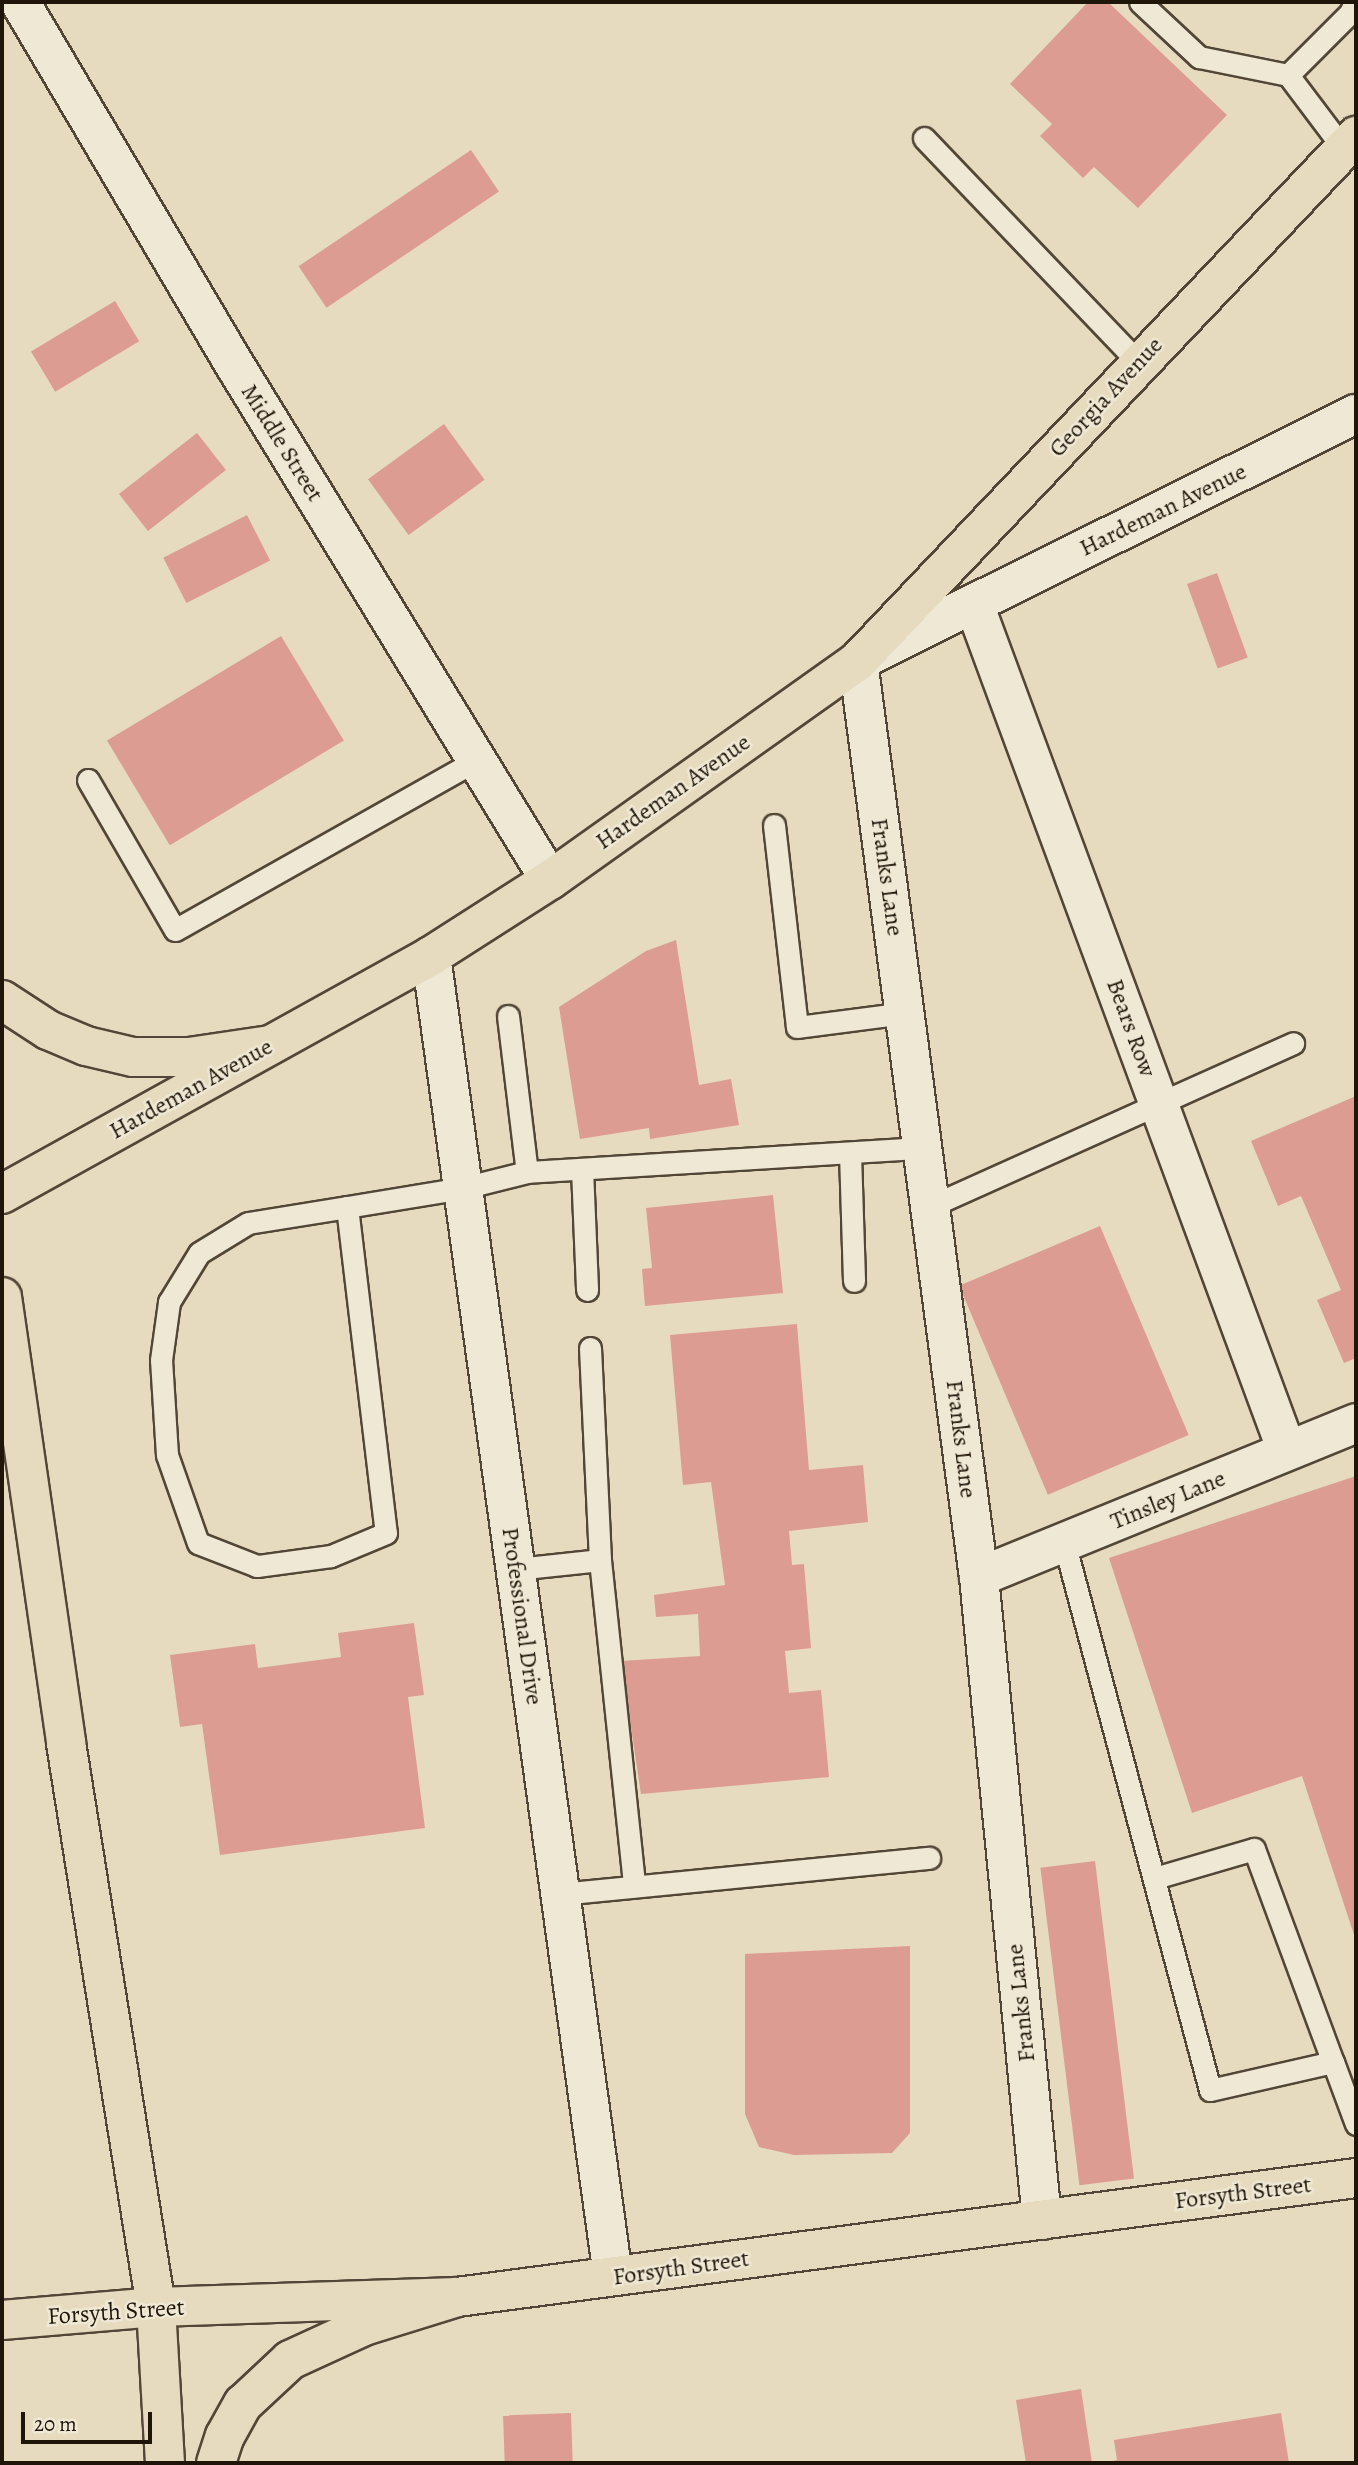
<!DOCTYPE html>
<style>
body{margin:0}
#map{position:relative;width:1358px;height:2465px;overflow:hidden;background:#e6dbbe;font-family:Alegreya,serif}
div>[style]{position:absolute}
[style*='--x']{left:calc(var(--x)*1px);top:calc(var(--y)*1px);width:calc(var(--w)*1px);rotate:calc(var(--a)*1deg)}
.building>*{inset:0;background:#dd9c92;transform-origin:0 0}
.roads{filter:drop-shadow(2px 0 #524636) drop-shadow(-2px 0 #524636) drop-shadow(0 2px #524636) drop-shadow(0 -2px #524636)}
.lane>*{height:21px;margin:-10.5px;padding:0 10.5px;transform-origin:10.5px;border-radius:10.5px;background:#efe8d5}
.street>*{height:38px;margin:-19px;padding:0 19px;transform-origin:19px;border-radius:19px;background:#efe8d5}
.secondary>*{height:38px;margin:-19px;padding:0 19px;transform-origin:19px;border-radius:19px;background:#efe8d5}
.primary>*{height:38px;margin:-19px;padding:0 19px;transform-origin:19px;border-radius:19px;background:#e6dbbe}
.highway>*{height:38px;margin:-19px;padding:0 19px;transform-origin:19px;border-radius:19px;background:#e6dbbe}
span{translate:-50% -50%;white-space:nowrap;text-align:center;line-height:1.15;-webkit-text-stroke:5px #efe8d5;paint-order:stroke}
.street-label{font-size:24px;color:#201509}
.frame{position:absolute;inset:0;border:4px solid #201509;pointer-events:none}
.scale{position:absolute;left:21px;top:2412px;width:131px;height:32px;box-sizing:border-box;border:4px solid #201509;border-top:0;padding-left:9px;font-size:21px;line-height:24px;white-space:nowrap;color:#201509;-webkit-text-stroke:5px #efe8d5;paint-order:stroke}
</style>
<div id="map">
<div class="building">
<div style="clip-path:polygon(1088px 2px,1108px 2px,1227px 115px,1138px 208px,1094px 167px,1083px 178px,1040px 136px,1052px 124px,1010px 84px)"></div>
<div style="left:471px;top:150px;width:50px;height:208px;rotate:56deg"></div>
<div style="left:115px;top:301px;width:47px;height:98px;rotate:59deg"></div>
<div style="left:444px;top:424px;width:69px;height:94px;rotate:54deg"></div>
<div style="left:197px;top:433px;width:47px;height:99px;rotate:52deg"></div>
<div style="left:247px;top:515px;width:51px;height:94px;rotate:63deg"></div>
<div style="left:1217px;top:573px;width:90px;height:32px;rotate:70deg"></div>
<div style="left:281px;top:636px;width:122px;height:203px;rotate:59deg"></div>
<div style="clip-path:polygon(676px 940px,699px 1085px,731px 1079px,739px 1125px,650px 1139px,649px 1128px,580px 1139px,559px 1007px,646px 951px)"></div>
<div style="clip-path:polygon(1356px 1096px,1356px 1358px,1344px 1363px,1317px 1300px,1341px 1290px,1301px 1196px,1278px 1206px,1251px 1141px)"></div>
<div style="clip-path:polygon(773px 1195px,783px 1293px,645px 1306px,642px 1269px,652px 1268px,646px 1208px)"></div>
<div style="left:1100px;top:1226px;width:227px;height:153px;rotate:67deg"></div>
<div style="clip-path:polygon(797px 1324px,809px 1470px,863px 1465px,868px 1522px,789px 1531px,792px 1565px,804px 1564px,811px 1648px,785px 1651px,789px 1693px,821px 1690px,829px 1777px,641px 1794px,621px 1661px,700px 1656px,698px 1614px,656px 1617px,654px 1595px,725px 1585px,711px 1482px,683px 1485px,670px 1335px)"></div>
<div style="clip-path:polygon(1356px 1476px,1356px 1941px,1302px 1776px,1192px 1813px,1109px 1558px)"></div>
<div style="clip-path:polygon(414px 1623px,424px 1695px,408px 1697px,425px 1828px,220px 1855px,202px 1724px,180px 1727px,170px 1655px,255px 1644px,258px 1668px,341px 1657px,338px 1633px)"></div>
<div style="left:1095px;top:1861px;width:320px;height:55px;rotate:83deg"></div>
<div style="clip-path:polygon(910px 1946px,910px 2133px,892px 2153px,794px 2155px,759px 2147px,745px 2114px,745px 1954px)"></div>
<div style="clip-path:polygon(1081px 2389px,1092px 2463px,1026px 2463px,1016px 2400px)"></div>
<div style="left:571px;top:2413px;width:50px;height:68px;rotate:88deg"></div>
<div style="clip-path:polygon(1281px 2413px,1289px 2463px,1105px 2463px,1117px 2460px,1114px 2440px)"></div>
</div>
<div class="roads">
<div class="lane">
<div style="--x:1140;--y:2;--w:81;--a:43"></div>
<div style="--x:1199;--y:57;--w:91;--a:11.4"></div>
<div style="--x:1288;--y:75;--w:91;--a:53"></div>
<div style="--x:1288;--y:75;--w:88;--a:-45"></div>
<div style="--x:1350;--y:13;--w:12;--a:-66"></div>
<div style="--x:924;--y:138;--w:311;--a:46.3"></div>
<div style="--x:88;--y:780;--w:173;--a:59.9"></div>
<div style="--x:175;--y:930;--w:347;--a:-29.4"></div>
<div style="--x:774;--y:825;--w:203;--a:83.5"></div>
<div style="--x:797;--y:1027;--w:109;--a:-7.4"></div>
<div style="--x:508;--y:1016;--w:157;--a:83.1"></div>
<div style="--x:850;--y:1153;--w:128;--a:88.2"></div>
<div style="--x:582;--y:1169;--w:121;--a:87.6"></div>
<div style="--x:931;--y:1206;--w:397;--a:-24.2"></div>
<div style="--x:347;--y:1207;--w:328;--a:83.2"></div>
<div style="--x:386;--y:1533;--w:60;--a:157.3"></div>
<div style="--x:331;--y:1556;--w:75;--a:172.3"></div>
<div style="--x:257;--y:1566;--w:63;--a:-158.7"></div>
<div style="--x:198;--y:1543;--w:93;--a:-109.4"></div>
<div style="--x:167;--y:1455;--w:95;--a:-93.6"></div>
<div style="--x:161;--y:1360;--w:59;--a:-82.1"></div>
<div style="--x:169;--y:1302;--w:57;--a:-58.5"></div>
<div style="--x:199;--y:1253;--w:57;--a:-31.5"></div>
<div style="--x:248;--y:1223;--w:100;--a:-9.2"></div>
<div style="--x:347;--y:1207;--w:118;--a:-9.3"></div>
<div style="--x:463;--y:1188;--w:66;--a:-14"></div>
<div style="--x:527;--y:1172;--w:397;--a:-3.5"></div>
<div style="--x:590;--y:1348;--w:212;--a:87.3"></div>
<div style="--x:600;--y:1560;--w:328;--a:84"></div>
<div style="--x:1064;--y:1542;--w:567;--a:75.08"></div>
<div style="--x:1210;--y:2090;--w:126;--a:-12.8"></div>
<div style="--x:1333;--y:2062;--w:66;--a:69.6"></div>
<div style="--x:516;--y:1569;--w:84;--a:-6.1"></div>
<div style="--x:1155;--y:1878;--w:103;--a:-16.3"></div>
<div style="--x:1254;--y:1849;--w:227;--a:69.7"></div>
<div style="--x:560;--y:1894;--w:371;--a:-5.6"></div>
</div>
<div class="street">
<div style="--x:20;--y:2;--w:424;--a:59.4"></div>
<div style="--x:236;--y:367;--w:601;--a:58.53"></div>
<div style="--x:974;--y:604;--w:903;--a:69.72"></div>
<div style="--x:858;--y:661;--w:924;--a:82.48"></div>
<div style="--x:979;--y:1577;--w:646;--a:84.4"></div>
<div style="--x:431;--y:956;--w:1332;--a:82.15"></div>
<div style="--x:979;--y:1577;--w:407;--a:-22.2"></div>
</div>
<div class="secondary">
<div style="--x:860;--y:660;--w:554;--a:-26.38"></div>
</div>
<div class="primary">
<div style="--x:2;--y:1194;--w:491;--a:-29"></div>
<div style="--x:431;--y:956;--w:141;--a:-32.6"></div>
<div style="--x:550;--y:880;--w:378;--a:-35.4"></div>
<div style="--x:858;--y:661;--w:724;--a:-46.51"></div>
<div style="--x:2;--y:1297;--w:451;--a:81.8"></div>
<div style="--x:66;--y:1743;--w:571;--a:80.93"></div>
<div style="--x:2;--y:2320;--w:155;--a:-4.8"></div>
<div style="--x:156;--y:2307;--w:301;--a:-1.9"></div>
<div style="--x:457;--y:2297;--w:907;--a:-7.54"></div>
</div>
<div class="highway">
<div style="--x:2;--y:1000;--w:55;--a:33.1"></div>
<div style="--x:48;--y:1030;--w:41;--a:22.8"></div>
<div style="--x:86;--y:1046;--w:48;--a:13.2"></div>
<div style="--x:133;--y:1057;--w:56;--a:0"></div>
<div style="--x:189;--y:1057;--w:82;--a:-8.4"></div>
<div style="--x:156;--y:2307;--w:156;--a:86.7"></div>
<div style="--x:216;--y:2463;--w:28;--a:-72"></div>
<div style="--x:225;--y:2436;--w:37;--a:-61"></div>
<div style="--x:243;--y:2404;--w:64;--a:-43.1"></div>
<div style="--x:290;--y:2360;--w:81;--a:-24.7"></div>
<div style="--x:364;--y:2326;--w:97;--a:-17.3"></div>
</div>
</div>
<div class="street-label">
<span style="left:1106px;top:397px;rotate:-47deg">Georgia Avenue</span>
<span style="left:282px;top:443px;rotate:58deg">Middle Street</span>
<span style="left:1163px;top:510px;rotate:-26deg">Hardeman Avenue</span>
<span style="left:673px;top:792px;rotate:-35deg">Hardeman Avenue</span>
<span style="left:887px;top:877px;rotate:82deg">Franks Lane</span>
<span style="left:1131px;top:1028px;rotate:70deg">Bears Row</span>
<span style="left:191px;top:1089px;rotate:-29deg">Hardeman Avenue</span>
<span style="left:961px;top:1439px;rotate:83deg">Franks Lane</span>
<span style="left:1168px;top:1500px;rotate:-22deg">Tinsley Lane</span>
<span style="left:522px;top:1616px;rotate:82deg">Professional Drive</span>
<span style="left:1021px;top:2003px;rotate:-96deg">Franks Lane</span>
<span style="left:1243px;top:2193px;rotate:-7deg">Forsyth Street</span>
<span style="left:681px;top:2268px;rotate:-8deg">Forsyth Street</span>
<span style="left:116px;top:2312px;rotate:-4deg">Forsyth Street</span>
</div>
<div class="frame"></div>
<div class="scale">20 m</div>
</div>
